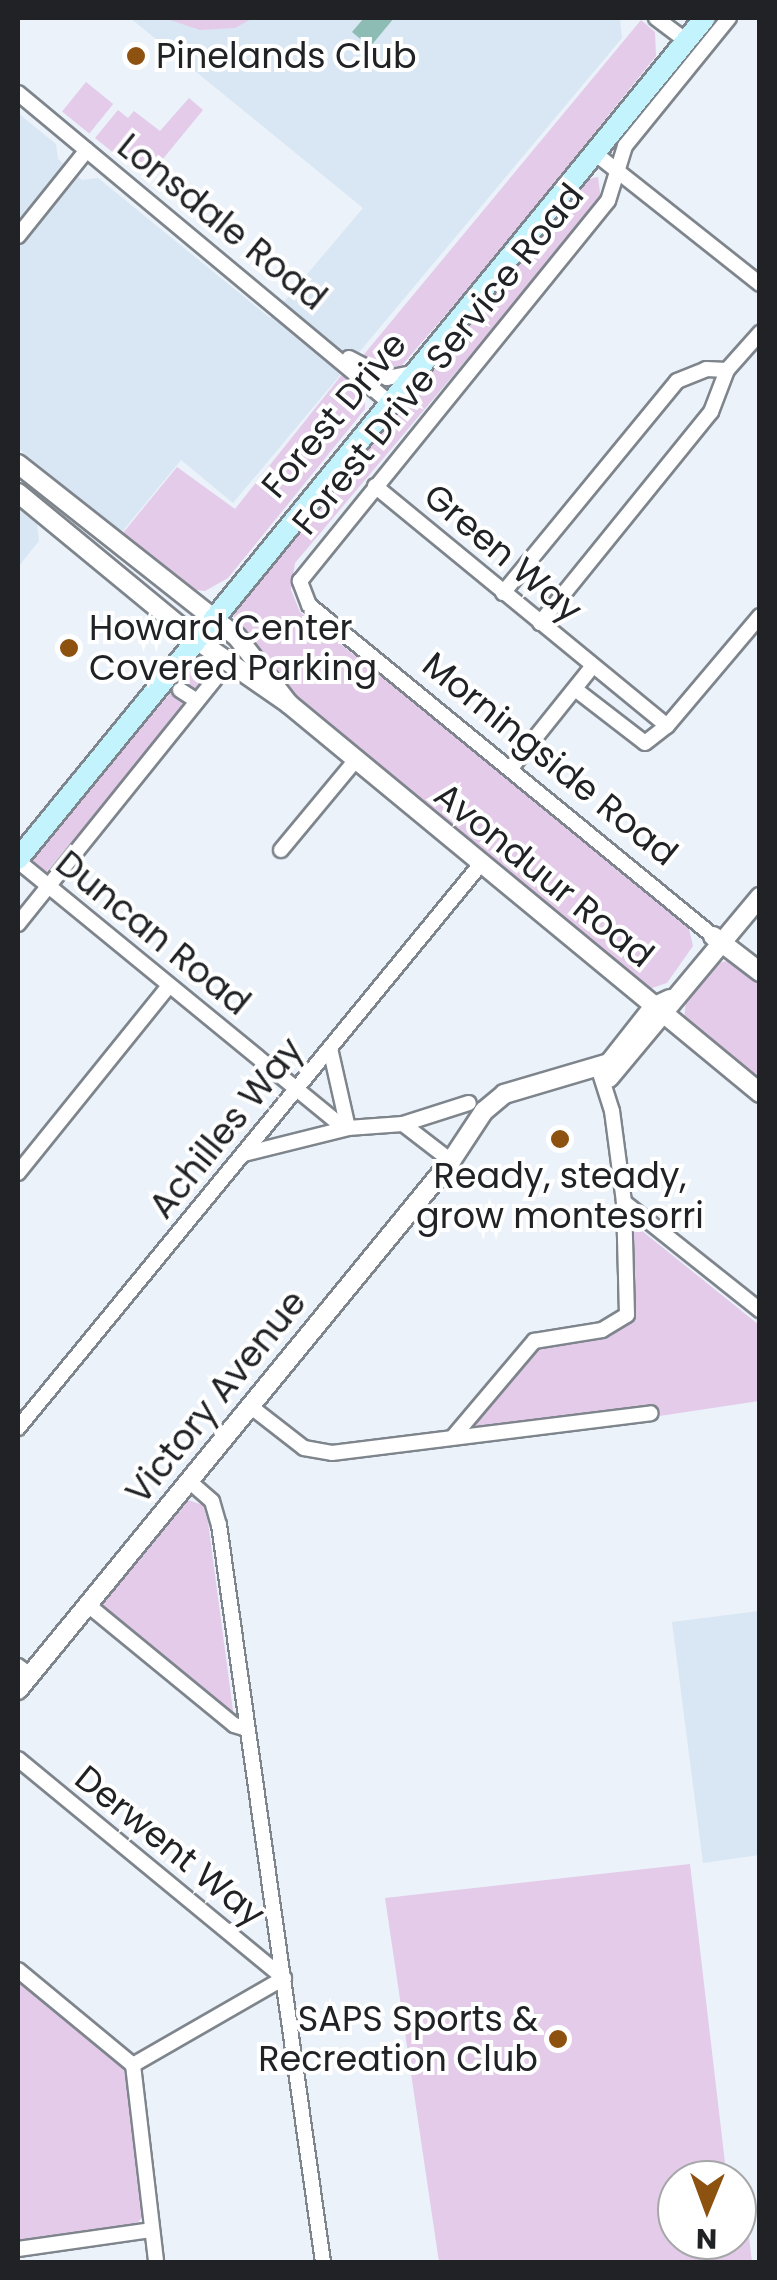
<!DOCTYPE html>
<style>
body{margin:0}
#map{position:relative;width:777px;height:2280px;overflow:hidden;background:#ebf2fa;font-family:Poppins,sans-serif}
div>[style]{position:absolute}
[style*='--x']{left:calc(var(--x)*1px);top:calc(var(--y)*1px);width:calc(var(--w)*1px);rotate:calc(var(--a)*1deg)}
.built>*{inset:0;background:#d9e6f3}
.green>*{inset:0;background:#e3cbe9;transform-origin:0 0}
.water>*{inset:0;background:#8cbcb3}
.roads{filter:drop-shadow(2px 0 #7f858c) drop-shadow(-2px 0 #7f858c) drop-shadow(0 2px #7f858c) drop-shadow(0 -2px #7f858c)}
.minor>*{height:14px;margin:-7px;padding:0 7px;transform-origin:7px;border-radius:7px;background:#fff}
.tertiary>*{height:18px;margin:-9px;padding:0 9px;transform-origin:9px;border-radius:9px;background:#fff}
.secondary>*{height:20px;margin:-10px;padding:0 10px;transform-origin:10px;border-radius:10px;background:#c3f4fe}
.dots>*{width:28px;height:28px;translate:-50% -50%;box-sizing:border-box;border:5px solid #fff;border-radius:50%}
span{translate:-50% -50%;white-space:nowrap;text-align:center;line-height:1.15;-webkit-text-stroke:8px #fff;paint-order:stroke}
.poi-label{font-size:35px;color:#202225}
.left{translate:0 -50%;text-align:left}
.right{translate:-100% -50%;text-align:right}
.street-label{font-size:35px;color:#202225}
.frame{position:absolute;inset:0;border:20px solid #202225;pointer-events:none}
.north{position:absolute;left:657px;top:2160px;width:100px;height:100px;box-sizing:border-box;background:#fff;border:2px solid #a6a7a8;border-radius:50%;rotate:181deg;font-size:28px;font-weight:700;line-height:40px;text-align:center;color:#202225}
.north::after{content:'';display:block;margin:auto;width:35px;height:45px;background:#8d5210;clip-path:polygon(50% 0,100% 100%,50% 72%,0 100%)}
</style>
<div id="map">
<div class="built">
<div style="clip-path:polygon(130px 18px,620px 18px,622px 38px,233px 503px,181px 460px,121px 533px,18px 448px,18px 113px,56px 144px,58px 159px,82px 180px,98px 178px,270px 318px,363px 208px)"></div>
<div style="clip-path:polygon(18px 508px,37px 524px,39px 541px,18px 567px)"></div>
<div style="clip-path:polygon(759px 1611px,759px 1855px,703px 1863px,672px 1622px)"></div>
</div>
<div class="green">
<div style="clip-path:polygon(164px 18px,253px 18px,235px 28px,200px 30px)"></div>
<div style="clip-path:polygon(641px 20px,655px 32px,656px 56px,486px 268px,397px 371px,361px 358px)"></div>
<div style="left:86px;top:82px;width:35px;height:38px;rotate:39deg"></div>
<div style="clip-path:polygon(189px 98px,203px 110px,153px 171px,136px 171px,95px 138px,118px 110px,128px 118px,134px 111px,160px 131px)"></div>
<div style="clip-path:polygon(598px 177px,601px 200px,295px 563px,291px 590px,300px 612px,687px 920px,693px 946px,667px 983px,649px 989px,303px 708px,231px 613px,582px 180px)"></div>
<div style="clip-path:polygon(344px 372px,365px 392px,365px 409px,228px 578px,205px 591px,187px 589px,118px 539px,177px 467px,235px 509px)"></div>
<div style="clip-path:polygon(199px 660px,216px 661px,229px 672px,206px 704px,196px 695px,43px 876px,30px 857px)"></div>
<div style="clip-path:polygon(730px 960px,759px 979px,759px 1085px,684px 1019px,686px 1001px,716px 964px)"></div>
<div style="clip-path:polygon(631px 1222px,759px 1325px,759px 1401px,560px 1431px,474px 1427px,535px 1348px,608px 1334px,625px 1323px)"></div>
<div style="clip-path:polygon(185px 1499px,203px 1505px,208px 1522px,234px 1718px,100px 1610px,101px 1597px)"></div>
<div style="clip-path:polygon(690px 1864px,727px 2180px,677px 2180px,677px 2240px,737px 2240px,737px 2222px,747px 2221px,752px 2262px,439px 2262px,385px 1898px)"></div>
<div style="clip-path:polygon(18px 1981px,121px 2065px,128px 2080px,143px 2216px,135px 2226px,18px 2246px)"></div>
</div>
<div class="water">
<div style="clip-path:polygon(364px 18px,394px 18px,370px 47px,352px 32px)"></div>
</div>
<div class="roads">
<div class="minor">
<div style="--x:656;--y:18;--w:38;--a:37"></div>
<div style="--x:18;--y:93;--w:481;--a:39.8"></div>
<div style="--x:596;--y:154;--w:209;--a:38.4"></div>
<div style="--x:18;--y:236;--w:110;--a:-51.3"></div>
<div style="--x:349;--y:358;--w:43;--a:27.8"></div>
<div style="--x:387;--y:378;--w:25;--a:-11"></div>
<div style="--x:375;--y:486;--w:378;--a:39.4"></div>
<div style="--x:667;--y:726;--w:144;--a:-49.8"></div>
<div style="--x:503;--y:593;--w:274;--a:-50.6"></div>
<div style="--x:677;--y:381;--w:31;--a:-22"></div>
<div style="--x:706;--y:369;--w:21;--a:3"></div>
<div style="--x:540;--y:623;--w:272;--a:-51"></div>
<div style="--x:711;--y:412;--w:45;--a:-69.1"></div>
<div style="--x:727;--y:370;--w:50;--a:-48.3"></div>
<div style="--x:575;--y:689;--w:88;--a:37.6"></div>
<div style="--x:645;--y:743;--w:28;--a:-38"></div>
<div style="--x:180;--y:690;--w:20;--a:33"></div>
<div style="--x:511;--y:768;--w:129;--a:-51.3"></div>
<div style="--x:281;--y:850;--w:116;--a:-50.3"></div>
<div style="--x:18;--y:861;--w:411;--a:39.3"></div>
<div style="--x:336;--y:1121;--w:14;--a:30"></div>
<div style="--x:348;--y:1128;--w:55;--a:-4.2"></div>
<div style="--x:403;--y:1124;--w:61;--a:37.6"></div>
<div style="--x:18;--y:924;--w:314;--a:-51.2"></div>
<div style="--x:713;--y:936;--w:522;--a:-140.67"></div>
<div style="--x:309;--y:605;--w:26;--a:-111"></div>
<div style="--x:300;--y:581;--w:489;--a:-51"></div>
<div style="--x:608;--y:201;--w:58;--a:-72.8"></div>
<div style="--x:625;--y:146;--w:165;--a:-50.9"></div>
<div style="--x:403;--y:1124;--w:69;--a:-17.7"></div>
<div style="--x:244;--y:1154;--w:107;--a:-14"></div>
<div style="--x:348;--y:1128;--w:82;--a:-102.7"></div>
<div style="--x:18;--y:1173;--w:240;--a:-51.1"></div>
<div style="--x:624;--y:1202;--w:174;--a:38.5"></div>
<div style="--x:250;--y:1406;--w:68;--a:37.9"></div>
<div style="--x:304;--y:1448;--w:28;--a:10"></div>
<div style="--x:332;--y:1453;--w:321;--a:-7.1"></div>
<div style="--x:18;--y:1428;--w:728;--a:-50.63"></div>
<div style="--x:453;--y:1437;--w:126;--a:-49.8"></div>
<div style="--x:534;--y:1341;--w:69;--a:-9.2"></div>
<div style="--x:602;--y:1330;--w:29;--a:-31"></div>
<div style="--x:627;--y:1315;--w:113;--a:-91.5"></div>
<div style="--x:624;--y:1202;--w:92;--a:-97.5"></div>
<div style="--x:612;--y:1111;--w:43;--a:-107.6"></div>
<div style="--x:189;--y:1481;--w:30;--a:41"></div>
<div style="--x:212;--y:1501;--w:25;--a:74"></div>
<div style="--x:219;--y:1525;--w:744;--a:81.97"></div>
<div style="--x:88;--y:1605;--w:189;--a:39.4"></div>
<div style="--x:234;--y:1725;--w:14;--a:17"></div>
<div style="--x:18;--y:1666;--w:15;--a:37"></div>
<div style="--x:18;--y:1759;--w:345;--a:39.5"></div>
<div style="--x:284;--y:1978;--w:174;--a:150.1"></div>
<div style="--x:18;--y:1970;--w:149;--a:39.6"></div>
<div style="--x:133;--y:2065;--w:198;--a:83.3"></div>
<div style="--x:18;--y:2249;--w:134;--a:-8.1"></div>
</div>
<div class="tertiary">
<div style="--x:18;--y:464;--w:279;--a:38.3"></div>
<div style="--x:237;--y:637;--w:85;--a:52.2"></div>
<div style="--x:18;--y:493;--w:228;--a:39.5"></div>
<div style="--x:194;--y:638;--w:116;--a:34.8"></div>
<div style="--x:289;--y:704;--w:611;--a:39.55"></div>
<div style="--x:713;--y:936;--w:59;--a:37.5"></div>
<div style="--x:609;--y:1078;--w:236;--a:-50.2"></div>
<div style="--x:18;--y:1690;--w:684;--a:-50.7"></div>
<div style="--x:451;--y:1161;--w:60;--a:-56.6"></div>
<div style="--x:484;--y:1111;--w:26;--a:-40"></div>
<div style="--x:504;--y:1094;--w:109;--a:-16.4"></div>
<div style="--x:609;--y:1063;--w:71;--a:-51.8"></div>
<div style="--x:653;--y:1007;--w:19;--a:-25"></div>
</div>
<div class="secondary">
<div style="--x:18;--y:859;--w:1086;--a:-50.76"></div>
</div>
</div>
<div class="dots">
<div style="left:136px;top:56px;background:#8d5210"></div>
<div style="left:69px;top:648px;background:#8d5210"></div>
<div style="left:560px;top:1139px;background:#8d5210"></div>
<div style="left:558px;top:2039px;background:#8d5210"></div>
</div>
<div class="poi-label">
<span class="left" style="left:156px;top:56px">Pinelands Club</span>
<span class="left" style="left:89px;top:648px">Howard Center<br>Covered Parking</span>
<span style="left:560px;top:1196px">Ready, steady,<br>grow montesorri</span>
<span class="right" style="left:538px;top:2039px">SAPS Sports &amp;<br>Recreation Club</span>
</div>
<div class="street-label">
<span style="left:222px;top:222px;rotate:39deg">Lonsdale Road</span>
<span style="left:438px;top:359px;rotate:-51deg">Forest Drive Service Road</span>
<span style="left:334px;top:415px;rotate:-50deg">Forest Drive</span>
<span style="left:503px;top:553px;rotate:40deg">Green Way</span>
<span style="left:550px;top:759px;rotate:39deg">Morningside Road</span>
<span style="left:544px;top:875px;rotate:39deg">Avonduur Road</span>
<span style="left:153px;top:933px;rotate:39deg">Duncan Road</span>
<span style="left:226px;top:1128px;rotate:-51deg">Achilles Way</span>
<span style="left:216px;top:1397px;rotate:-51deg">Victory Avenue</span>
<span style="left:170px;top:1846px;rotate:39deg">Derwent Way</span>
</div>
<div class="frame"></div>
<div class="north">N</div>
</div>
